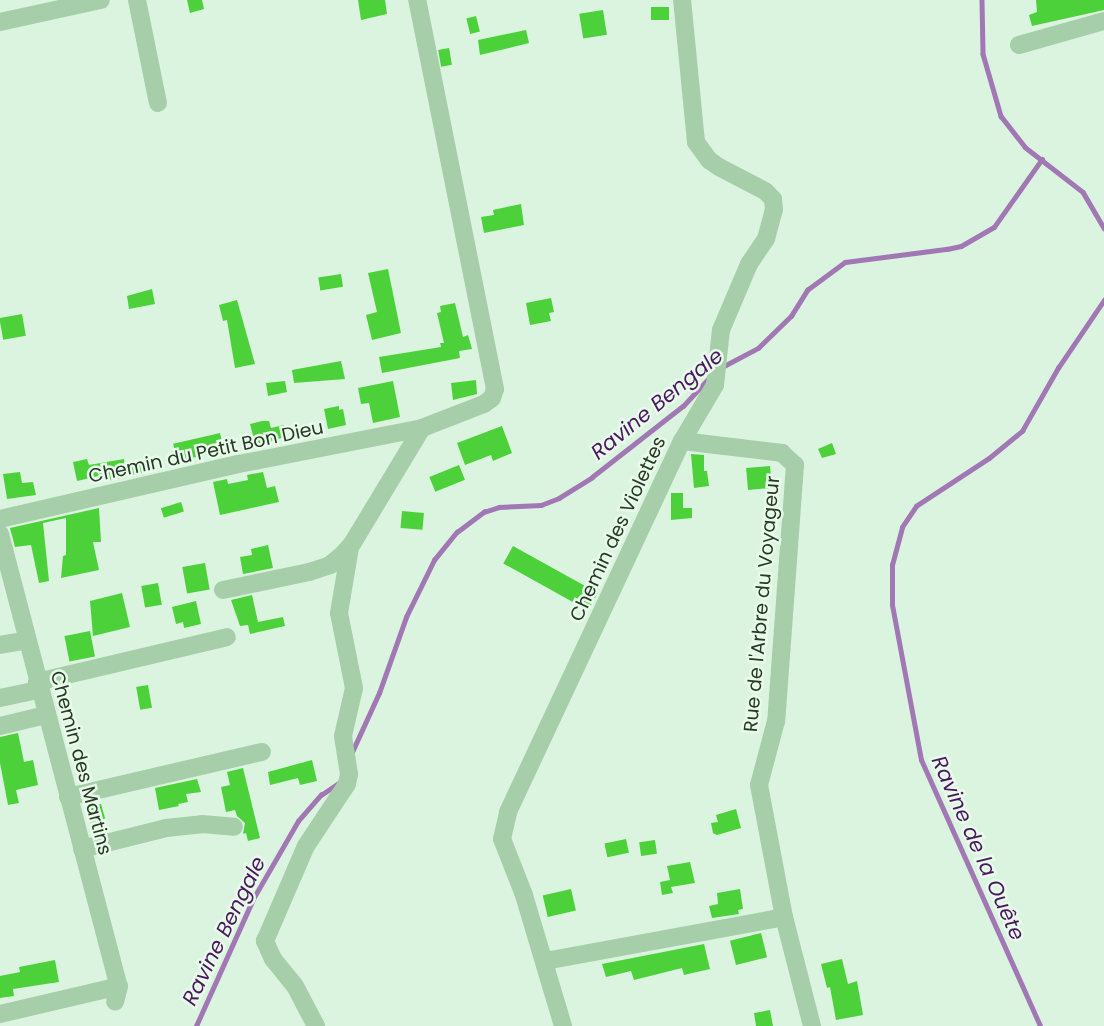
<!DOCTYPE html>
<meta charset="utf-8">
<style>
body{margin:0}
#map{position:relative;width:1104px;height:1026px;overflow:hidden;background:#dbf4df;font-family:Poppins,sans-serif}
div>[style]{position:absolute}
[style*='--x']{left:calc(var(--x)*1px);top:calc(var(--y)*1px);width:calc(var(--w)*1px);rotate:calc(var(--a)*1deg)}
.stream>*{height:4.5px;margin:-2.25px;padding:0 2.25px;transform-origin:2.25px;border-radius:2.25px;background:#a177b4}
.building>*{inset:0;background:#4dd13b;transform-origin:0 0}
.minor>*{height:18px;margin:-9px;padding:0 9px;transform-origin:9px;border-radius:9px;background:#a5cea9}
span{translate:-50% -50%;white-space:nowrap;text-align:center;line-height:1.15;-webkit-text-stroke:5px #e8fbeb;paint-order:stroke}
.street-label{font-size:19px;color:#283927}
.water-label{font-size:21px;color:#4a185e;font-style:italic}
</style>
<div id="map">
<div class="stream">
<div style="--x:982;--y:0;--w:54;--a:88.9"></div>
<div style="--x:983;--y:54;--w:65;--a:73.8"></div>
<div style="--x:1001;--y:116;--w:39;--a:52"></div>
<div style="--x:1025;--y:147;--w:73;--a:37.8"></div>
<div style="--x:1083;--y:192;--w:42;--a:59.7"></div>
<div style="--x:722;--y:367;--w:41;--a:-27.8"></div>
<div style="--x:758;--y:348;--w:46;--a:-44.1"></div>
<div style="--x:791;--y:316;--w:31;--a:-58"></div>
<div style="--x:807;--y:290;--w:47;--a:-36.4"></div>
<div style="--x:845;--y:262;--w:103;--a:-7.3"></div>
<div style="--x:947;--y:249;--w:14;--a:-12"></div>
<div style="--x:961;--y:246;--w:38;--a:-30"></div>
<div style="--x:994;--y:227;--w:83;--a:-54.8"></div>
<div style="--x:352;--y:752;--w:65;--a:-65.4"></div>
<div style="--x:379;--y:693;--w:81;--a:-70.4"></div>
<div style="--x:406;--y:617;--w:64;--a:-63.8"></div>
<div style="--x:434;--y:560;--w:36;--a:-51"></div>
<div style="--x:457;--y:532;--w:34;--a:-37"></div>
<div style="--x:484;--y:512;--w:16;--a:-18"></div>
<div style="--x:499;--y:507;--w:42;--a:-2.7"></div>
<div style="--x:541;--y:505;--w:19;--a:-21"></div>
<div style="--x:559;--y:498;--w:39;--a:-32"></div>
<div style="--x:592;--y:477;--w:115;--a:-38"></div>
<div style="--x:683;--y:406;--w:40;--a:-47"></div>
<div style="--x:196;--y:1026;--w:139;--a:-65.8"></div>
<div style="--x:253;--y:899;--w:90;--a:-60"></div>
<div style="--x:298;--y:821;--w:35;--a:-49"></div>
<div style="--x:321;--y:795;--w:22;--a:-34"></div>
<div style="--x:1040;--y:1026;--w:291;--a:-114.1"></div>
<div style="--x:921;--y:760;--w:158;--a:-100.6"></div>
<div style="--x:892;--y:605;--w:40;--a:-90"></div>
<div style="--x:892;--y:565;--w:39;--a:-75"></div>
<div style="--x:902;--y:527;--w:25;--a:-56"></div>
<div style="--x:916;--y:506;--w:87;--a:-33.3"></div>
<div style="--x:989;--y:458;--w:43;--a:-39.3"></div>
<div style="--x:1022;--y:431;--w:73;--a:-60.3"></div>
<div style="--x:1058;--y:368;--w:82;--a:-55.9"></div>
</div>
<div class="building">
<div style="clip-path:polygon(187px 0,202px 0,204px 9px,190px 13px)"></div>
<div style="clip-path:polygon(358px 0,385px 0,387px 14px,361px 20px)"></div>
<div style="clip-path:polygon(1036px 0,1104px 0,1104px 10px,1032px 26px,1029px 15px,1037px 12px)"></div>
<div style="left:651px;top:7px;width:18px;height:13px"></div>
<div style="left:603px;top:10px;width:25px;height:24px;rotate:81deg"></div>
<div style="left:476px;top:16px;width:16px;height:10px;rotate:76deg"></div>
<div style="clip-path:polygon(526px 30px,529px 43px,480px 55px,478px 40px)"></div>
<div style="left:449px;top:48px;width:17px;height:11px;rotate:80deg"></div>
<div style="clip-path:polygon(521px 204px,524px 225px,484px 233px,481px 217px,494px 215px,493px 210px)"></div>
<div style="clip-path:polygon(388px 269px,401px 333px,372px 340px,366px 315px,377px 312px,368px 273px)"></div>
<div style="left:341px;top:274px;width:13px;height:23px;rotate:81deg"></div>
<div style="clip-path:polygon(152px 289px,155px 304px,129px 309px,127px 296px)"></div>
<div style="clip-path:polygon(551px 298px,554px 312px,549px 313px,551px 321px,530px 325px,526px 303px)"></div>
<div style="clip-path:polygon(237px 300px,255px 364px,235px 368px,227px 320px,223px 321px,219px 305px)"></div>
<div style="clip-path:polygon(455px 303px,463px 337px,468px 335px,472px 349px,459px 351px,460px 358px,382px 373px,379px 357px,441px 347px,440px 343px,444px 343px,437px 313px,441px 312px,440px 306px)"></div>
<div style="left:22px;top:314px;width:22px;height:23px;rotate:80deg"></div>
<div style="clip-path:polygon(341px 361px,345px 379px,294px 383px,292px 370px)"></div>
<div style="clip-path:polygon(476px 380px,477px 394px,453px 400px,451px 383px)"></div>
<div style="clip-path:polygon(285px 381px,287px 392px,268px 396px,266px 383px)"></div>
<div style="clip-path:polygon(393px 381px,400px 417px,373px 423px,369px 403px,361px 404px,358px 388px)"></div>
<div style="clip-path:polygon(339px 406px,339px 410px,343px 409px,346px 425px,328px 429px,324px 409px)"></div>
<div style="clip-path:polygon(262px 421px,269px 421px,271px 428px,284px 425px,287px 436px,256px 447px,250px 424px)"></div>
<div style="clip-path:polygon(502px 426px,512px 453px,493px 461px,491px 455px,465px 465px,457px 443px)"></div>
<div style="left:220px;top:433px;width:18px;height:48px;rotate:77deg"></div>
<div style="clip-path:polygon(832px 443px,836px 454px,822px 458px,818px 449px)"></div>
<div style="clip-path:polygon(691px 454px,704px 455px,704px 471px,707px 471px,709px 486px,694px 488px)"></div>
<div style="clip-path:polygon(87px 459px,89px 465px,124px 459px,125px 467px,154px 460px,156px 470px,108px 481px,107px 474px,77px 481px,73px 462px)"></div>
<div style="left:459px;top:465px;width:16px;height:32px;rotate:68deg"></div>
<div style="left:770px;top:466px;width:22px;height:24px;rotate:85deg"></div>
<div style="clip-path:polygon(20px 472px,22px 483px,33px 482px,36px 495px,7px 499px,3px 474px)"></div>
<div style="clip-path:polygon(263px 472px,267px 488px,275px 486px,279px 502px,220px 515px,213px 482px,227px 479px,228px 484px,248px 480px,247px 475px)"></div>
<div style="clip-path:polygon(671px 493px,683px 493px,683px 508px,692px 508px,692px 518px,671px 520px)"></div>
<div style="left:181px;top:502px;width:10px;height:21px;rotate:73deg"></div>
<div style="clip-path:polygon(99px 508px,101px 542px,93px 542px,99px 570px,61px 578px,63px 556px,66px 555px,66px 518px,43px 523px,49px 581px,39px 583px,31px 545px,15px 547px,10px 528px)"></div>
<div style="left:402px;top:511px;width:22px;height:17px;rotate:5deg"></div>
<div style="clip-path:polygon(268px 545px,273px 568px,243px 574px,240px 557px,252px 555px,251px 549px)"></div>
<div style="left:513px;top:546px;width:97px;height:20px;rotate:29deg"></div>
<div style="left:205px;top:563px;width:27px;height:23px;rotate:80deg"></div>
<div style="left:158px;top:583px;width:22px;height:17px;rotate:80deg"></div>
<div style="clip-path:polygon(122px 593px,130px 627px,93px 636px,90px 601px)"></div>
<div style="clip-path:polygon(252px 595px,258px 622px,283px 617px,285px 626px,250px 634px,248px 625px,240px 626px,231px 600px)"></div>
<div style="clip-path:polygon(196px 601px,201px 624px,184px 628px,183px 622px,176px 624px,172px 607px)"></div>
<div style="left:90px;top:631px;width:26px;height:26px;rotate:79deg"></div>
<div style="left:148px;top:685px;width:23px;height:12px;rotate:80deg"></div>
<div style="clip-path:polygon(18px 733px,24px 762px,33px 760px,38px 785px,16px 790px,19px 803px,8px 805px,0 763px,0 737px)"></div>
<div style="clip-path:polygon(312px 760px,317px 781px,300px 785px,298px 778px,270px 785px,268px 772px)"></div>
<div style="clip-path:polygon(243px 768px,260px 838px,248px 841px,246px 833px,243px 834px,245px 823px,237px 816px,235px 810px,226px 812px,221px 787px,230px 785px,227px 772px)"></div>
<div style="clip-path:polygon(197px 779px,201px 792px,186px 794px,188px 802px,178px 804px,179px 806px,159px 810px,155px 788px)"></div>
<div style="left:101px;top:804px;width:15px;height:16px;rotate:74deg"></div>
<div style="clip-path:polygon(736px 809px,741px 828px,717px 835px,713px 833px,711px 823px,718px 822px,716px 815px)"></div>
<div style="left:626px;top:839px;width:14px;height:22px;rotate:78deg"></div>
<div style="left:655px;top:840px;width:14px;height:16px;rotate:82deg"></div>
<div style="clip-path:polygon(690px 862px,695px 883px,671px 887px,673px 893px,662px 895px,660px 882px,670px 880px,667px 866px)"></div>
<div style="left:571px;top:889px;width:22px;height:29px;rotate:77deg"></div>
<div style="clip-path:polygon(740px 889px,743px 909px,738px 910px,739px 914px,712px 918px,709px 906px,718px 904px,717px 893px)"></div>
<div style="left:761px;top:933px;width:25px;height:32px;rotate:76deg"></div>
<div style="clip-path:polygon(704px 944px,710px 969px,684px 975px,682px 968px,634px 980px,631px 971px,606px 977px,602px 964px)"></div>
<div style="clip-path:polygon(842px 959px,848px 984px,857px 981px,863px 1015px,836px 1020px,830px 987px,827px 988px,821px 964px)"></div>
<div style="clip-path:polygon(55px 960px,59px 982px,13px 989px,14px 996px,0 998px,0 976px,20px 972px,19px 967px)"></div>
<div style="clip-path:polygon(770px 1010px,773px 1026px,756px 1026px,754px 1013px)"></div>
</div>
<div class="minor">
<div style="--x:137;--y:0;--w:105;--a:78.5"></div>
<div style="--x:0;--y:22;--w:103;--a:-12.3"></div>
<div style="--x:1019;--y:45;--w:88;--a:-15.8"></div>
<div style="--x:682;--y:441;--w:101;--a:6.8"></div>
<div style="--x:782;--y:453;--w:18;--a:43"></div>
<div style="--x:795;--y:465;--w:257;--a:94.2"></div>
<div style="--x:776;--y:721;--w:66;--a:104.9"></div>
<div style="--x:759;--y:785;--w:134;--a:79.3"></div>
<div style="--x:784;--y:917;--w:113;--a:75.6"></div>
<div style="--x:0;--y:519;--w:245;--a:-13"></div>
<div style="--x:239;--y:464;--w:187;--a:-11.1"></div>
<div style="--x:422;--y:428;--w:66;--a:-21.2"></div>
<div style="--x:484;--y:404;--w:10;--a:-37"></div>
<div style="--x:492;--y:398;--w:9;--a:-72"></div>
<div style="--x:495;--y:389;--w:397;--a:-101.3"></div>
<div style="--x:0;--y:534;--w:467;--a:75.3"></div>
<div style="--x:119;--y:986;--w:16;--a:104"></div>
<div style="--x:223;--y:590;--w:88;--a:-11.8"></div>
<div style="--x:309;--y:572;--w:22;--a:-18"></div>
<div style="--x:330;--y:565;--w:17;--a:-40"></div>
<div style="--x:343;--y:554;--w:13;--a:-48"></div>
<div style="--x:352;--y:544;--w:135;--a:-58.9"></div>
<div style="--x:0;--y:645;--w:27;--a:-10"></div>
<div style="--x:37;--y:682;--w:195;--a:-13.3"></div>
<div style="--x:0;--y:698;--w:40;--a:-12"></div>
<div style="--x:0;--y:726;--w:47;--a:-13.4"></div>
<div style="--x:68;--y:797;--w:199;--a:-13.1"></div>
<div style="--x:82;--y:849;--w:87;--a:-14"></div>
<div style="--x:166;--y:828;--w:36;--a:-6"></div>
<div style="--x:202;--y:824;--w:32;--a:5"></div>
<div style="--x:545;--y:961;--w:243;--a:-10.4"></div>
<div style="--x:0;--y:1014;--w:122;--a:-13.2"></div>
<div style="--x:316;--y:1026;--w:45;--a:-117.7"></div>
<div style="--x:295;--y:986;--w:35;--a:-129"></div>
<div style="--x:273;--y:959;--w:20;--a:-114"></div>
<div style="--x:265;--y:941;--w:103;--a:-66.7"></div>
<div style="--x:306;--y:846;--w:74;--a:-56.5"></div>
<div style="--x:347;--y:784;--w:10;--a:-79"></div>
<div style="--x:349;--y:774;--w:38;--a:-99"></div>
<div style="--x:343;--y:736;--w:49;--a:-77.1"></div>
<div style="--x:354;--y:688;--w:76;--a:-101.3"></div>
<div style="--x:339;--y:613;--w:67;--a:-80.5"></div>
<div style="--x:563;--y:1026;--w:137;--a:-106.6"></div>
<div style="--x:524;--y:895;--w:60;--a:-111.4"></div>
<div style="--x:502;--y:839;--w:28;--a:-77"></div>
<div style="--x:508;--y:812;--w:410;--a:-64.9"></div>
<div style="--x:682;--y:441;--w:65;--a:-59.5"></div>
<div style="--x:715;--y:385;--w:55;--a:-83.8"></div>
<div style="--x:721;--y:330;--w:72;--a:-67"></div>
<div style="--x:749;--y:264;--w:30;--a:-56"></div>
<div style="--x:766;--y:239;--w:30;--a:-75"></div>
<div style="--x:774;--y:210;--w:11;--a:-95"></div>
<div style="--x:773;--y:199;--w:11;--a:-135"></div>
<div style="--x:765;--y:191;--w:52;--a:-152.4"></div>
<div style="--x:719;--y:167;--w:12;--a:-145"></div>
<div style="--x:709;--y:160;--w:22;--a:-126"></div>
<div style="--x:696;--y:142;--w:143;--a:-95.6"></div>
</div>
<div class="street-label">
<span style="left:206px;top:452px;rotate:-12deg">Chemin du Petit Bon Dieu</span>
<span style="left:618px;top:529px;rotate:-65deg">Chemin des Violettes</span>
<span style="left:762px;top:604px;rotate:-85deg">Rue de l'Arbre du Voyageur</span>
<span style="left:81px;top:763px;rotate:75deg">Chemin des Martins</span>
</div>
<div class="water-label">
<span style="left:657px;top:404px;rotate:-39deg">Ravine Bengale</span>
<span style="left:978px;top:848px;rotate:66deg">Ravine de la Ouête</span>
<span style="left:224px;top:931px;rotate:-64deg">Ravine Bengale</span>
</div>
</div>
